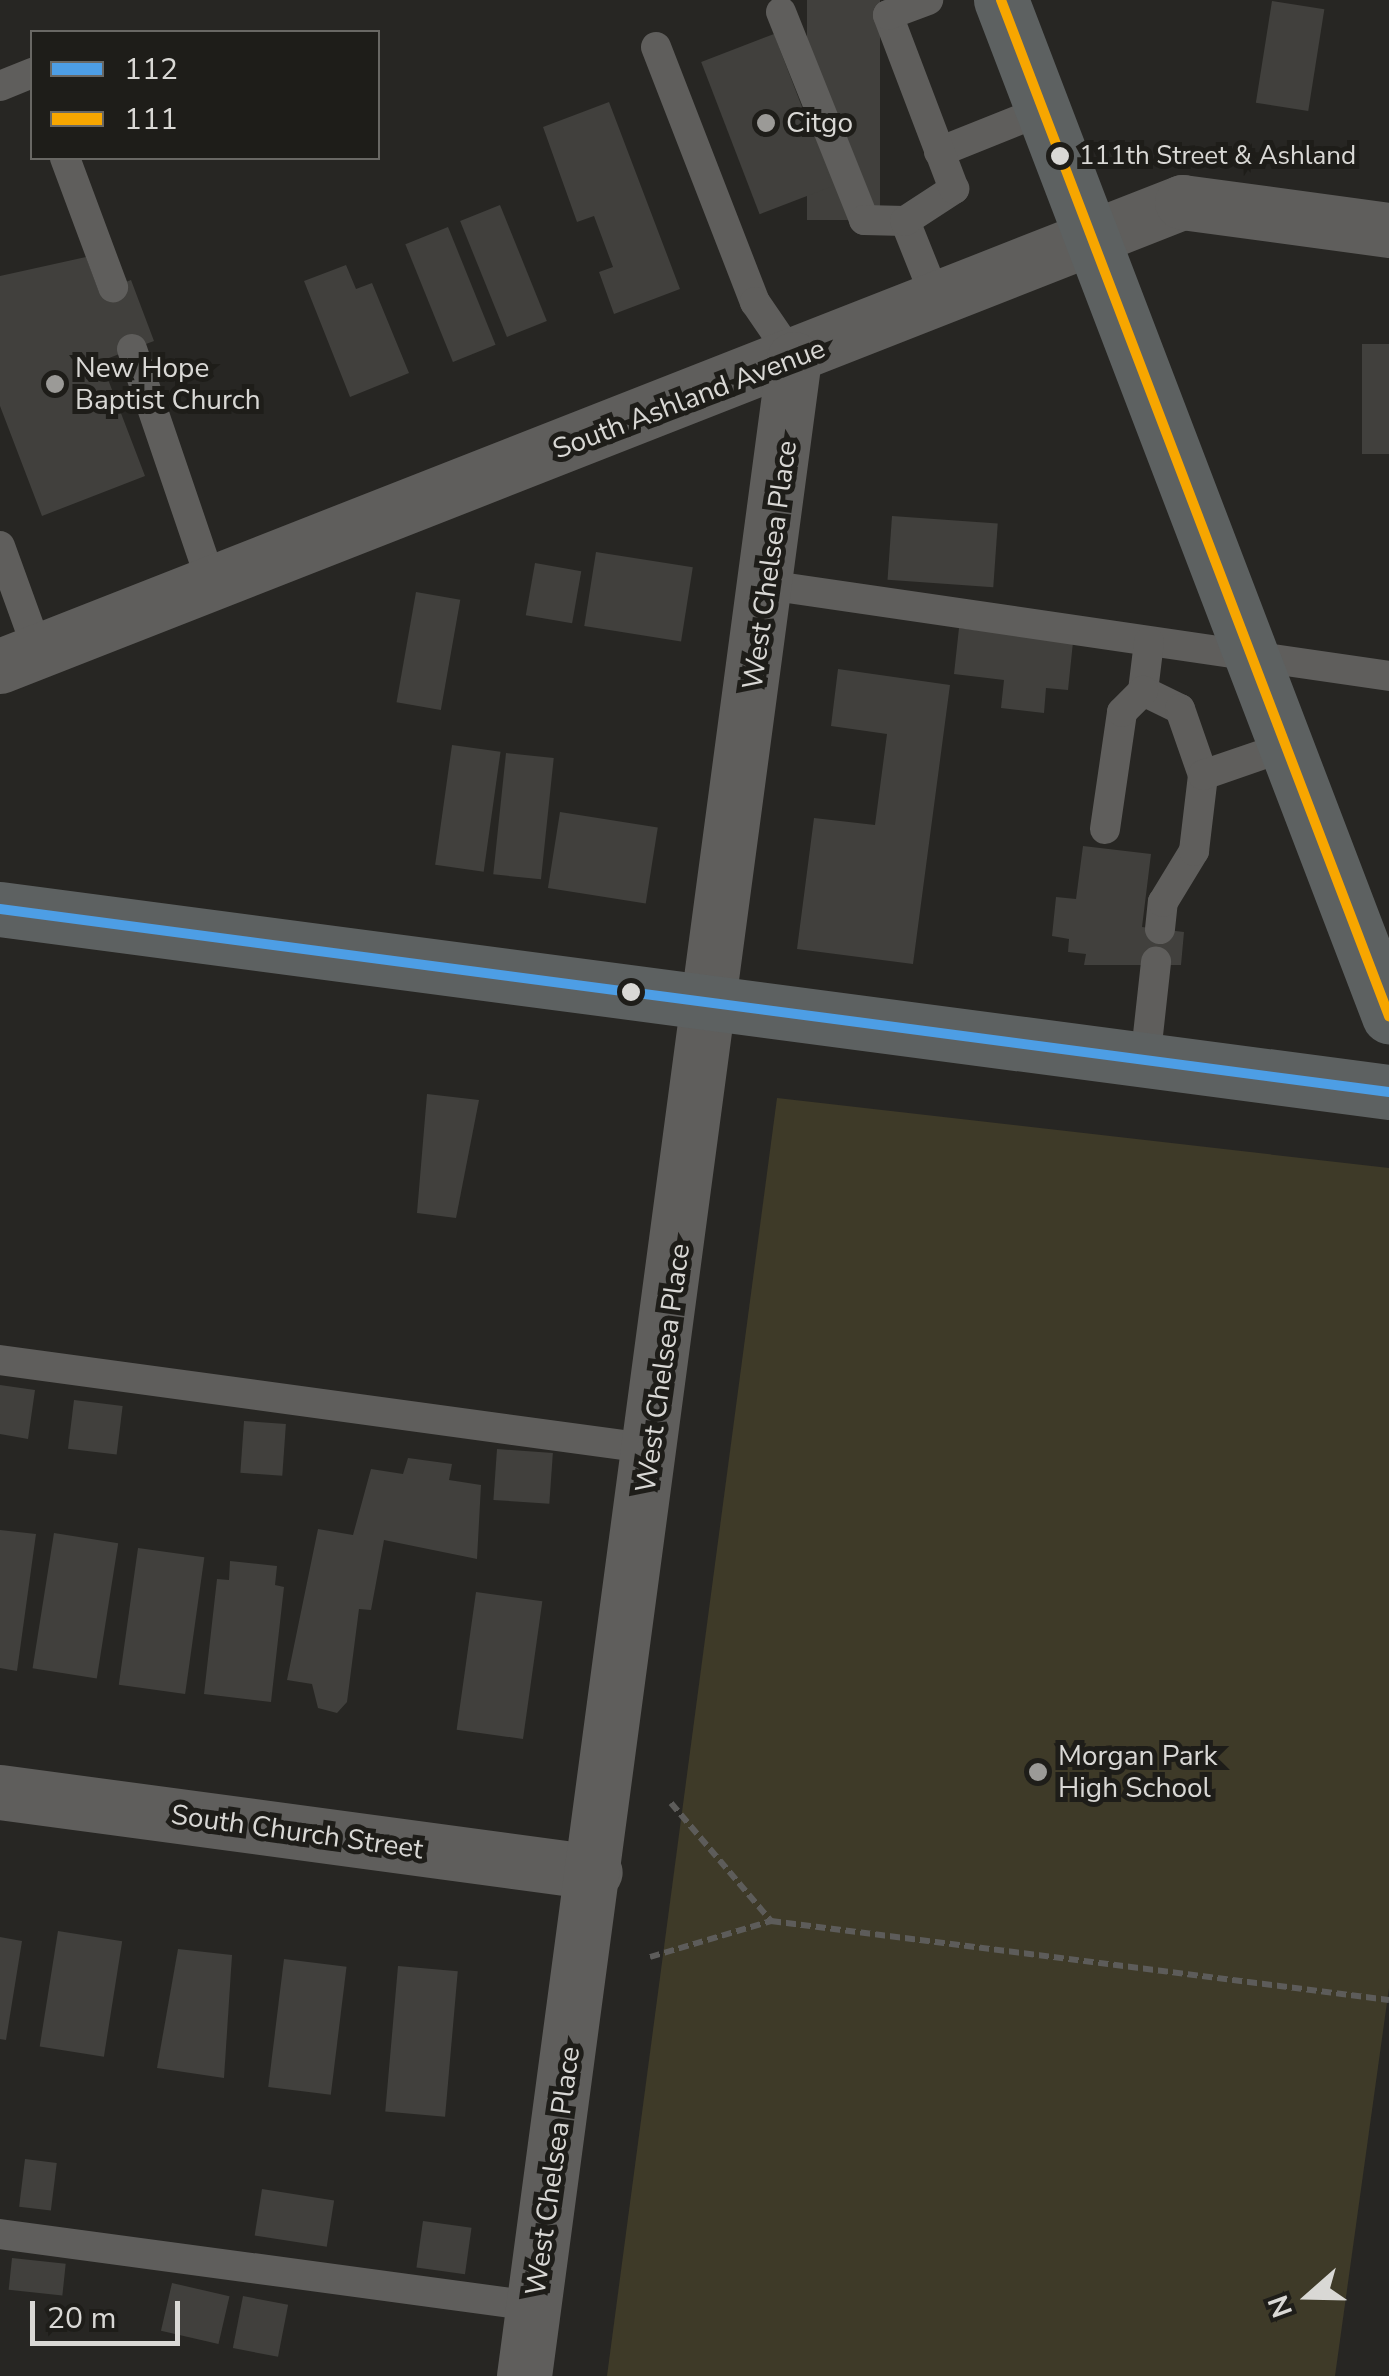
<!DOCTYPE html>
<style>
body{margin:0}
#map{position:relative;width:1389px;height:2376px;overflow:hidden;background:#272623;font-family:"Nunito Sans",sans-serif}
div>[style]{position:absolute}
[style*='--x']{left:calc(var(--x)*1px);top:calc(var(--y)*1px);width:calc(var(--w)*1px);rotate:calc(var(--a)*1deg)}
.green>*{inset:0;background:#3e3a28}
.building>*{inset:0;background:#41403d;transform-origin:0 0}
.path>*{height:6px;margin-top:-3px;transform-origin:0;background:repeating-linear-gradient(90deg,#5d5c5a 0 10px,transparent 0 15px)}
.lane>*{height:30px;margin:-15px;padding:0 15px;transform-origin:15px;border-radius:15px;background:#5f5e5c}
.street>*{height:55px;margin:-27.5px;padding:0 27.5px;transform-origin:27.5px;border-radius:27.5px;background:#5f5e5c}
.secondary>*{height:55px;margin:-27.5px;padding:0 27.5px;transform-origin:27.5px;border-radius:27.5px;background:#5d6161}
.bus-1>*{height:10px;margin:-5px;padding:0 5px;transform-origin:5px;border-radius:5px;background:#4d9ee5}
.bus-2>*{height:10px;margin:-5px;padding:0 5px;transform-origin:5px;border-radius:5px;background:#f7a600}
.dots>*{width:28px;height:28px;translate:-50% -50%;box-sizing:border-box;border:5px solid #1e1d19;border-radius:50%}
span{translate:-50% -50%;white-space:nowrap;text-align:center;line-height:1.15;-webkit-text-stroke:10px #1e1d19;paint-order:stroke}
.bus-label{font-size:26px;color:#d9d8d5}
.left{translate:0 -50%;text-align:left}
.poi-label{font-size:28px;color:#d9d8d5}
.street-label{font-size:28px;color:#d9d8d5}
.legend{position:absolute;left:30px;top:30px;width:350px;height:130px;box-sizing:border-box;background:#1e1d19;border:2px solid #696864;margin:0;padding:12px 18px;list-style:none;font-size:30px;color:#d9d8d5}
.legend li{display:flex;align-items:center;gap:20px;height:50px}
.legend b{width:50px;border:2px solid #696864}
.north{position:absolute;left:1259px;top:2246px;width:100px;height:100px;-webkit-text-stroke:8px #1e1d19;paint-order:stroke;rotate:250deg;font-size:28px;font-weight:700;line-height:40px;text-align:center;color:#d9d8d5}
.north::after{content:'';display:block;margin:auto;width:35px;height:45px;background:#d9d8d5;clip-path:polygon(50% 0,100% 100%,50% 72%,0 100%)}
.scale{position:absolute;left:30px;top:2301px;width:150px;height:45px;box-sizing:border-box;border:5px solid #d9d8d5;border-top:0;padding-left:12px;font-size:30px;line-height:35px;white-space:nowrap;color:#d9d8d5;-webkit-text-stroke:8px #1e1d19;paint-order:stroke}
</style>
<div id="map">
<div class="green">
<div style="clip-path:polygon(777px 1098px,1389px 1168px,1389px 1988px,1335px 2376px,607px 2376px)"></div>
</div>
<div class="building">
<div style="left:807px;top:0;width:73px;height:220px"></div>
<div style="left:1272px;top:1px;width:53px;height:103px;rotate:9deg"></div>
<div style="left:774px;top:34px;width:163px;height:78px;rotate:69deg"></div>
<div style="clip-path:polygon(609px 102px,680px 289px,614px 314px,599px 272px,613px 267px,594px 216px,577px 222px,543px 127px)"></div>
<div style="left:500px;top:205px;width:125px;height:43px;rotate:68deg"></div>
<div style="left:448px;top:227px;width:127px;height:46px;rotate:68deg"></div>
<div style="clip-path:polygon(86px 257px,99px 292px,131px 280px,154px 341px,101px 361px,145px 476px,42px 516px,0 406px,0 276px)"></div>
<div style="clip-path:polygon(346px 265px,356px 289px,372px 283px,409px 373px,350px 397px,304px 281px)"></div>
<div style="left:1362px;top:344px;width:27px;height:110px"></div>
<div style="left:892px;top:516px;width:106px;height:64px;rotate:4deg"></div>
<div style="left:596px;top:552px;width:98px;height:75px;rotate:9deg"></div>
<div style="left:535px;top:563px;width:47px;height:53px;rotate:10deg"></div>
<div style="left:416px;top:592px;width:45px;height:112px;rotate:10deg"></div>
<div style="clip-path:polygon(959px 628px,1073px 642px,1068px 690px,1046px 688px,1044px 713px,1001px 708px,1004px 680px,954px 674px)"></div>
<div style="clip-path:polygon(838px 669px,950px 685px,913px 964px,797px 949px,814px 818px,875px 825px,887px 734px,831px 726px)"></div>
<div style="left:452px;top:745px;width:49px;height:121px;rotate:8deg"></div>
<div style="left:506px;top:753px;width:48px;height:122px;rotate:6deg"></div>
<div style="left:560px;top:812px;width:99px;height:77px;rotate:9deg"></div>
<div style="clip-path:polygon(1083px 846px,1151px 854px,1142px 927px,1184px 932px,1181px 965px,1084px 965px,1086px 954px,1068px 952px,1069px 939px,1052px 936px,1056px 897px,1076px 899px)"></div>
<div style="clip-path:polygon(427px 1094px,479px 1100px,456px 1218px,417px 1213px)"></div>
<div style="clip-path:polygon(0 1385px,35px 1390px,28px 1439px,0 1434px)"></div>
<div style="left:74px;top:1400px;width:49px;height:49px;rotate:7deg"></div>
<div style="left:244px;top:1421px;width:42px;height:52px;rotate:4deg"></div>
<div style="left:497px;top:1449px;width:56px;height:51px;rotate:4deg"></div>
<div style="clip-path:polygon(408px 1458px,452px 1464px,449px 1480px,481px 1485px,477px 1559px,384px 1540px,371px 1610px,359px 1609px,347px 1702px,337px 1713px,318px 1708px,312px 1684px,287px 1680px,318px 1529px,353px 1535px,371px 1469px,403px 1474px)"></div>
<div style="clip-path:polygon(0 1530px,36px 1534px,17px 1671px,0 1668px)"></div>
<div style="left:54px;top:1533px;width:65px;height:137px;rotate:9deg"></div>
<div style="left:138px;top:1548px;width:67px;height:138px;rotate:8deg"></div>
<div style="clip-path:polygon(230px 1561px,277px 1566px,275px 1585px,284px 1587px,271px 1702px,204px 1694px,217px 1579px,229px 1580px)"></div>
<div style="left:476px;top:1592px;width:67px;height:139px;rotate:8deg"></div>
<div style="left:58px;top:1931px;width:65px;height:117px;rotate:9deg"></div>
<div style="clip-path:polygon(0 1937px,22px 1941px,6px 2040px,0 2039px)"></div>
<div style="clip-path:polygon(178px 1949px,232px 1955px,224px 2078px,157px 2068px)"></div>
<div style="left:284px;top:1959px;width:63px;height:129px;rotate:7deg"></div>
<div style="left:398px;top:1966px;width:60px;height:146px;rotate:5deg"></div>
<div style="left:25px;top:2159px;width:32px;height:48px;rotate:7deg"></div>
<div style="left:262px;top:2189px;width:73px;height:47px;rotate:9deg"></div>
<div style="left:423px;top:2221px;width:49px;height:47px;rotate:8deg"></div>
<div style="left:12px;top:2258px;width:54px;height:32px;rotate:6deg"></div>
<div style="left:172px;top:2283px;width:59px;height:49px;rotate:13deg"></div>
<div style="left:243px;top:2296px;width:46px;height:53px;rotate:11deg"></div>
</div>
<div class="path">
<div style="--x:671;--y:1803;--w:155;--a:49.7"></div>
<div style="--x:650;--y:1957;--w:126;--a:-16.6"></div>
<div style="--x:771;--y:1921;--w:623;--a:7.28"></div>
</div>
<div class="lane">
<div style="--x:781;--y:12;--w:224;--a:68.2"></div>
<div style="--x:864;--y:220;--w:41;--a:1.4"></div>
<div style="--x:905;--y:221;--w:86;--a:68.2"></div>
<div style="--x:656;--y:47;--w:274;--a:68.8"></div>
<div style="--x:755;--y:302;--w:69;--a:55.6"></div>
<div style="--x:0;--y:86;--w:35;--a:-22"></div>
<div style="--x:939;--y:152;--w:113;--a:-21.8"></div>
<div style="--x:65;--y:158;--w:138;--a:69.6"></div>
<div style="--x:905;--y:221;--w:59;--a:-33.1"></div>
<div style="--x:954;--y:189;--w:186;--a:-110.8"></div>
<div style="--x:888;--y:15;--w:43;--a:-20.6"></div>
<div style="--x:132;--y:349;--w:248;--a:71.2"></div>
<div style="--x:0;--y:546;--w:112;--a:70.1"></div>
<div style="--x:767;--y:585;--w:629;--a:8.32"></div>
<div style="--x:1149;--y:642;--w:49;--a:97"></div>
<div style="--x:1143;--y:691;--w:41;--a:25.9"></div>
<div style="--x:1180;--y:709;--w:70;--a:70.8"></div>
<div style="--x:1105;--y:829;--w:118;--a:-81.7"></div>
<div style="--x:1122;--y:712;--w:30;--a:-45"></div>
<div style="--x:1160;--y:929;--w:27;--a:-84"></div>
<div style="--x:1163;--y:902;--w:60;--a:-58.7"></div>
<div style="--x:1194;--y:851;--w:77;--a:-83.2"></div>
<div style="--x:1203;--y:775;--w:92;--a:-19"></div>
<div style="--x:1145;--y:1062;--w:101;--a:-83.7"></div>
<div style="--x:0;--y:1360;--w:658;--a:7.77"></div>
<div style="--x:0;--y:2234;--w:539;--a:7.68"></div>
</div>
<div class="street">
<div style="--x:0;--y:666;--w:1270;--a:-21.43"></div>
<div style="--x:1182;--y:202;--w:209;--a:7.7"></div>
<div style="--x:0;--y:1792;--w:600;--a:7.66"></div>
<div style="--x:524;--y:2376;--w:2035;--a:-82.38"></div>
</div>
<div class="secondary">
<div style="--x:1001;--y:0;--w:1088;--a:69.1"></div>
<div style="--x:0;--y:909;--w:1401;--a:7.51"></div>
</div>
<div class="bus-1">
<div style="--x:0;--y:909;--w:1401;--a:7.51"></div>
</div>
<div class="bus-2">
<div style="--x:1001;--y:0;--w:1088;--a:69.1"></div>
</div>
<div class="dots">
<div style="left:766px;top:123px;background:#9b9a97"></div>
<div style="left:1060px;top:156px;background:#d9d8d5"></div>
<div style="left:55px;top:384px;background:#9b9a97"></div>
<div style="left:631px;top:992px;background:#d9d8d5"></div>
<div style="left:1038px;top:1772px;background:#9b9a97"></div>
</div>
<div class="bus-label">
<span class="left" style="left:1079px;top:156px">111th Street &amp; Ashland</span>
</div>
<div class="poi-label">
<span class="left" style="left:786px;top:123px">Citgo</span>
<span class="left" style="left:75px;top:384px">New Hope<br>Baptist Church</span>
<span class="left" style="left:1058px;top:1772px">Morgan Park<br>High School</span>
</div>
<div class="street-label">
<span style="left:689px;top:399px;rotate:-21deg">South Ashland Avenue</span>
<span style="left:770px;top:565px;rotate:-82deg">West Chelsea Place</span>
<span style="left:663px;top:1368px;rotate:-82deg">West Chelsea Place</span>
<span style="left:297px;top:1832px;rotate:8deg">South Church Street</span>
<span style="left:553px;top:2171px;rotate:-82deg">West Chelsea Place</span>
</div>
<ul class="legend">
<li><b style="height:12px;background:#4d9ee5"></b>112</li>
<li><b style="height:12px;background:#f7a600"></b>111</li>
</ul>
<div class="north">N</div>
<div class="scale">20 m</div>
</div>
